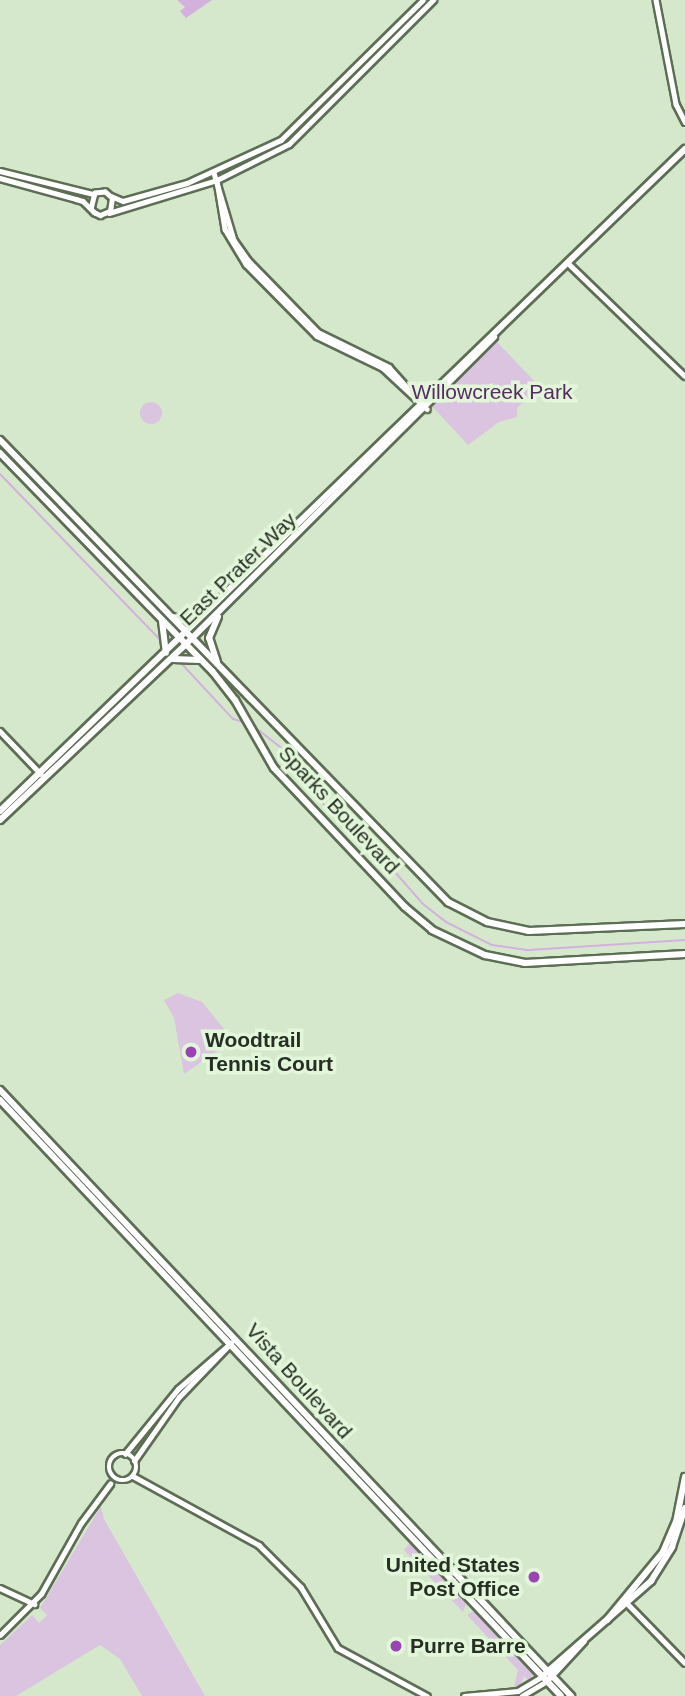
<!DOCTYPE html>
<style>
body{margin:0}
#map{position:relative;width:685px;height:1696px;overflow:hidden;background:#d5e8cc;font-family:Helvetica,sans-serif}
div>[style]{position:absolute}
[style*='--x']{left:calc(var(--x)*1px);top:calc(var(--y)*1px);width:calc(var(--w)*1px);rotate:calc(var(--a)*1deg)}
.green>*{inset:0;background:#dac4e0}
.round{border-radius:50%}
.water>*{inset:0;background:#d3b1dd}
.stream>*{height:2px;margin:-1px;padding:0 1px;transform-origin:1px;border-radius:1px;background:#d3b1dd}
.roads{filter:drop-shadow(2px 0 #5d6e55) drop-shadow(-2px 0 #5d6e55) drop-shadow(0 2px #5d6e55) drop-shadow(0 -2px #5d6e55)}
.minor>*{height:4.5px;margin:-2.25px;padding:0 2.25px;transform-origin:2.25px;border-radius:2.25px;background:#fff}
.minor>.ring{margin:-2.25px;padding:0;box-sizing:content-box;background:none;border:4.5px solid #fff;border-radius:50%}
.major>*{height:6px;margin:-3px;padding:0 3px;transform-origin:3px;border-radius:3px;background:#fff}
.dots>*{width:19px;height:19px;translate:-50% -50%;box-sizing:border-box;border:4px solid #e2f6d9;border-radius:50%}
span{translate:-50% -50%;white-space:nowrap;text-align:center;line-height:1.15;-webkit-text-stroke:7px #e2f6d9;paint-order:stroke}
.park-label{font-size:21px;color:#562c61}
.street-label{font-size:21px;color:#272f24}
.poi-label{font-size:21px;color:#272f24;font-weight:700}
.left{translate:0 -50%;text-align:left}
.right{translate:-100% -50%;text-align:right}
</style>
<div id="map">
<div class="green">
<div style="clip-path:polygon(497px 342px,540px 387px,517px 408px,517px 417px,499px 422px,468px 445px,432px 406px)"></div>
<div class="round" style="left:140px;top:402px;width:22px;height:22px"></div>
<div style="clip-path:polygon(178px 993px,202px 1002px,233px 1040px,184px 1074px,174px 1018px,164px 1000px)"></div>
<div style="clip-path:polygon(101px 1506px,104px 1519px,205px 1696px,142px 1696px,120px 1659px,100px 1645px,16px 1696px,0 1696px,0 1645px,32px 1615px,39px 1623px,47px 1615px,40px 1608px)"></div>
<div style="clip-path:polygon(411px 1541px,467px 1602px,463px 1612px,404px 1550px)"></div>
<div style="clip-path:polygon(476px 1610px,534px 1673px,529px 1681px,524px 1676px,521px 1685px,514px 1687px,518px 1670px,467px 1615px)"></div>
</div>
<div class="water">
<div style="clip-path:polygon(177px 0,212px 0,186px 18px,180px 11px,185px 7px)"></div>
</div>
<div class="stream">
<div style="--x:0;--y:474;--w:235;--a:46"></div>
<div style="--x:180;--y:662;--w:78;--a:47.1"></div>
<div style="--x:233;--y:719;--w:15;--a:16"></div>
<div style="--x:252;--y:725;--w:41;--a:38"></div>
<div style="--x:284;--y:750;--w:69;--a:53.8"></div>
<div style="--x:325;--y:806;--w:53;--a:38.8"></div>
<div style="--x:366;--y:839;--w:86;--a:48.8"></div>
<div style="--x:423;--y:904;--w:29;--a:38"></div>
<div style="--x:446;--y:922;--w:51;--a:26.6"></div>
<div style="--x:492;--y:945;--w:37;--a:8"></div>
<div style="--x:529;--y:950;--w:156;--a:-3.7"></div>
</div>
<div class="roads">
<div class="minor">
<div style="--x:656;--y:0;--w:106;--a:79.1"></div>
<div style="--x:676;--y:104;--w:20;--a:63"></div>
<div style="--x:0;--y:171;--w:96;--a:13.9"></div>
<div style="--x:214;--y:173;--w:70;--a:73.4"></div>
<div style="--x:234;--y:240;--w:24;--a:55"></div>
<div style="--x:248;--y:260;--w:100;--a:45.8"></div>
<div style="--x:318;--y:332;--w:79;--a:26.2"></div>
<div style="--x:389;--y:367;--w:50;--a:48.3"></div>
<div style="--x:0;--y:178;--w:79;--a:15.4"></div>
<div style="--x:76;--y:199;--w:7;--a:16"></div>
<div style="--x:83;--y:201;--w:16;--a:45"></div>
<div style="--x:94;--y:212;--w:7;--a:27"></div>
<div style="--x:100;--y:215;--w:11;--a:-22"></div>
<div style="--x:110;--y:211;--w:13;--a:-81"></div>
<div style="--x:112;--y:198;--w:9;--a:-139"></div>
<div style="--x:105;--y:192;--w:10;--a:174"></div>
<div style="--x:95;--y:193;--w:16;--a:104"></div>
<div style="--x:217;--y:181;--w:49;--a:80.5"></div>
<div style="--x:225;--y:229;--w:41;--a:59"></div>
<div style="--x:246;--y:264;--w:101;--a:45.4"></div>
<div style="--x:317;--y:336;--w:73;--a:25.9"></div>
<div style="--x:383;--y:368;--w:60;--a:43"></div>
<div style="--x:111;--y:196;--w:13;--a:23"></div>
<div style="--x:123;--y:201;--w:66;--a:-15.7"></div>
<div style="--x:187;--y:183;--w:103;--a:-24.6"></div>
<div style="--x:281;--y:140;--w:199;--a:-44.6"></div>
<div style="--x:109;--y:213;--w:113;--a:-17"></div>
<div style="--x:217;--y:180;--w:80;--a:-26.6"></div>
<div style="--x:289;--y:144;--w:204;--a:-45"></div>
<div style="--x:569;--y:264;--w:161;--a:44"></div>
<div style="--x:0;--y:731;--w:59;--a:46.4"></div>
<div class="ring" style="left:109px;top:1453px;width:23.5px;height:23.5px"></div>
<div style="--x:125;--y:1454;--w:84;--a:-50.8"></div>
<div style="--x:178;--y:1389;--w:70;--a:-41"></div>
<div style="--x:134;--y:1461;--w:78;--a:-54.9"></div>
<div style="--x:179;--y:1397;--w:75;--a:-46.1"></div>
<div style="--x:133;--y:1476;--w:144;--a:28.7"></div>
<div style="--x:259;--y:1545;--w:59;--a:45"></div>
<div style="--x:301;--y:1587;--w:71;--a:58.8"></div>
<div style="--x:338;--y:1648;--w:101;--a:28.3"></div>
<div style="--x:0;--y:1588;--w:38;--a:25"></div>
<div style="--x:625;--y:1601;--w:86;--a:45.9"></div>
<div style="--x:0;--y:1635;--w:58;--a:-45"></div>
<div style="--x:41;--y:1594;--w:81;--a:-60.6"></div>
<div style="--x:81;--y:1523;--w:49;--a:-53.4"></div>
<div style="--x:464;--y:1696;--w:54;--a:-5.3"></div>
<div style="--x:518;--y:1691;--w:29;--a:-31"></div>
<div style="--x:522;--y:1696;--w:29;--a:-31"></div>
</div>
<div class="major">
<div style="--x:0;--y:440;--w:644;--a:45.88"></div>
<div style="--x:448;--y:902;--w:44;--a:27.1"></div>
<div style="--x:487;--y:922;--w:43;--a:12.1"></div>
<div style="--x:529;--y:931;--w:156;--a:-2.6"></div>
<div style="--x:0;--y:453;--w:305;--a:45.8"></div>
<div style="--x:213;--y:672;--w:36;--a:52"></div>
<div style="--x:235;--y:700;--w:78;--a:60.2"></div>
<div style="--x:274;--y:768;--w:191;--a:46.7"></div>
<div style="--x:405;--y:907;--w:35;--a:40"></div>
<div style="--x:432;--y:930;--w:59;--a:25.3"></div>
<div style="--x:485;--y:955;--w:41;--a:11.3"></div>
<div style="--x:525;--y:963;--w:160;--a:-3.2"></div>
<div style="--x:173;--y:617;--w:9;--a:21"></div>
<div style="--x:181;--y:620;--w:23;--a:-15"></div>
<div style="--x:162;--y:621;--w:32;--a:83"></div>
<div style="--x:173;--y:659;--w:27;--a:2"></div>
<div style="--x:217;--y:662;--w:25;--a:-108"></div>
<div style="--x:209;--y:638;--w:23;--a:-67"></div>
<div style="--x:0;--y:811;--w:953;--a:-44.02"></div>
<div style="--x:0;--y:820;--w:256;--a:-43.4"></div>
<div style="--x:186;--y:644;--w:435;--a:-44.9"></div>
<div style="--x:0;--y:1090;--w:833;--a:46.7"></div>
<div style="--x:0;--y:1100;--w:818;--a:46.73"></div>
<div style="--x:607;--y:1620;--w:88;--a:-50.5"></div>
<div style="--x:663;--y:1552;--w:33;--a:-67"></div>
<div style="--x:676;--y:1522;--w:46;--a:-78.7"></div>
<div style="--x:546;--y:1673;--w:140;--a:-41.2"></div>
<div style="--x:651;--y:1581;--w:40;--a:-58"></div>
<div style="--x:672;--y:1547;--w:41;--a:-71.6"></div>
<div style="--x:550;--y:1678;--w:50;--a:-47.4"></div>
</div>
</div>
<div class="dots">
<div style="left:191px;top:1052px;background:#9a44b1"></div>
<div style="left:534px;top:1577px;background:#9a44b1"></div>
<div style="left:396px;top:1646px;background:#9a44b1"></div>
</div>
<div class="park-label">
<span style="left:492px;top:392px">Willowcreek Park</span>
</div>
<div class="street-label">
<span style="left:238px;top:569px;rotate:-44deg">East Prater Way</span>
<span style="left:339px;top:810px;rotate:47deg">Sparks Boulevard</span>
<span style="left:299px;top:1381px;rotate:48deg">Vista Boulevard</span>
</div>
<div class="poi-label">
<span class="left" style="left:205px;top:1052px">Woodtrail<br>Tennis Court</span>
<span class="right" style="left:520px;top:1577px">United States<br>Post Office</span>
<span class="left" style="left:410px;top:1646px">Purre Barre</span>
</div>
</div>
